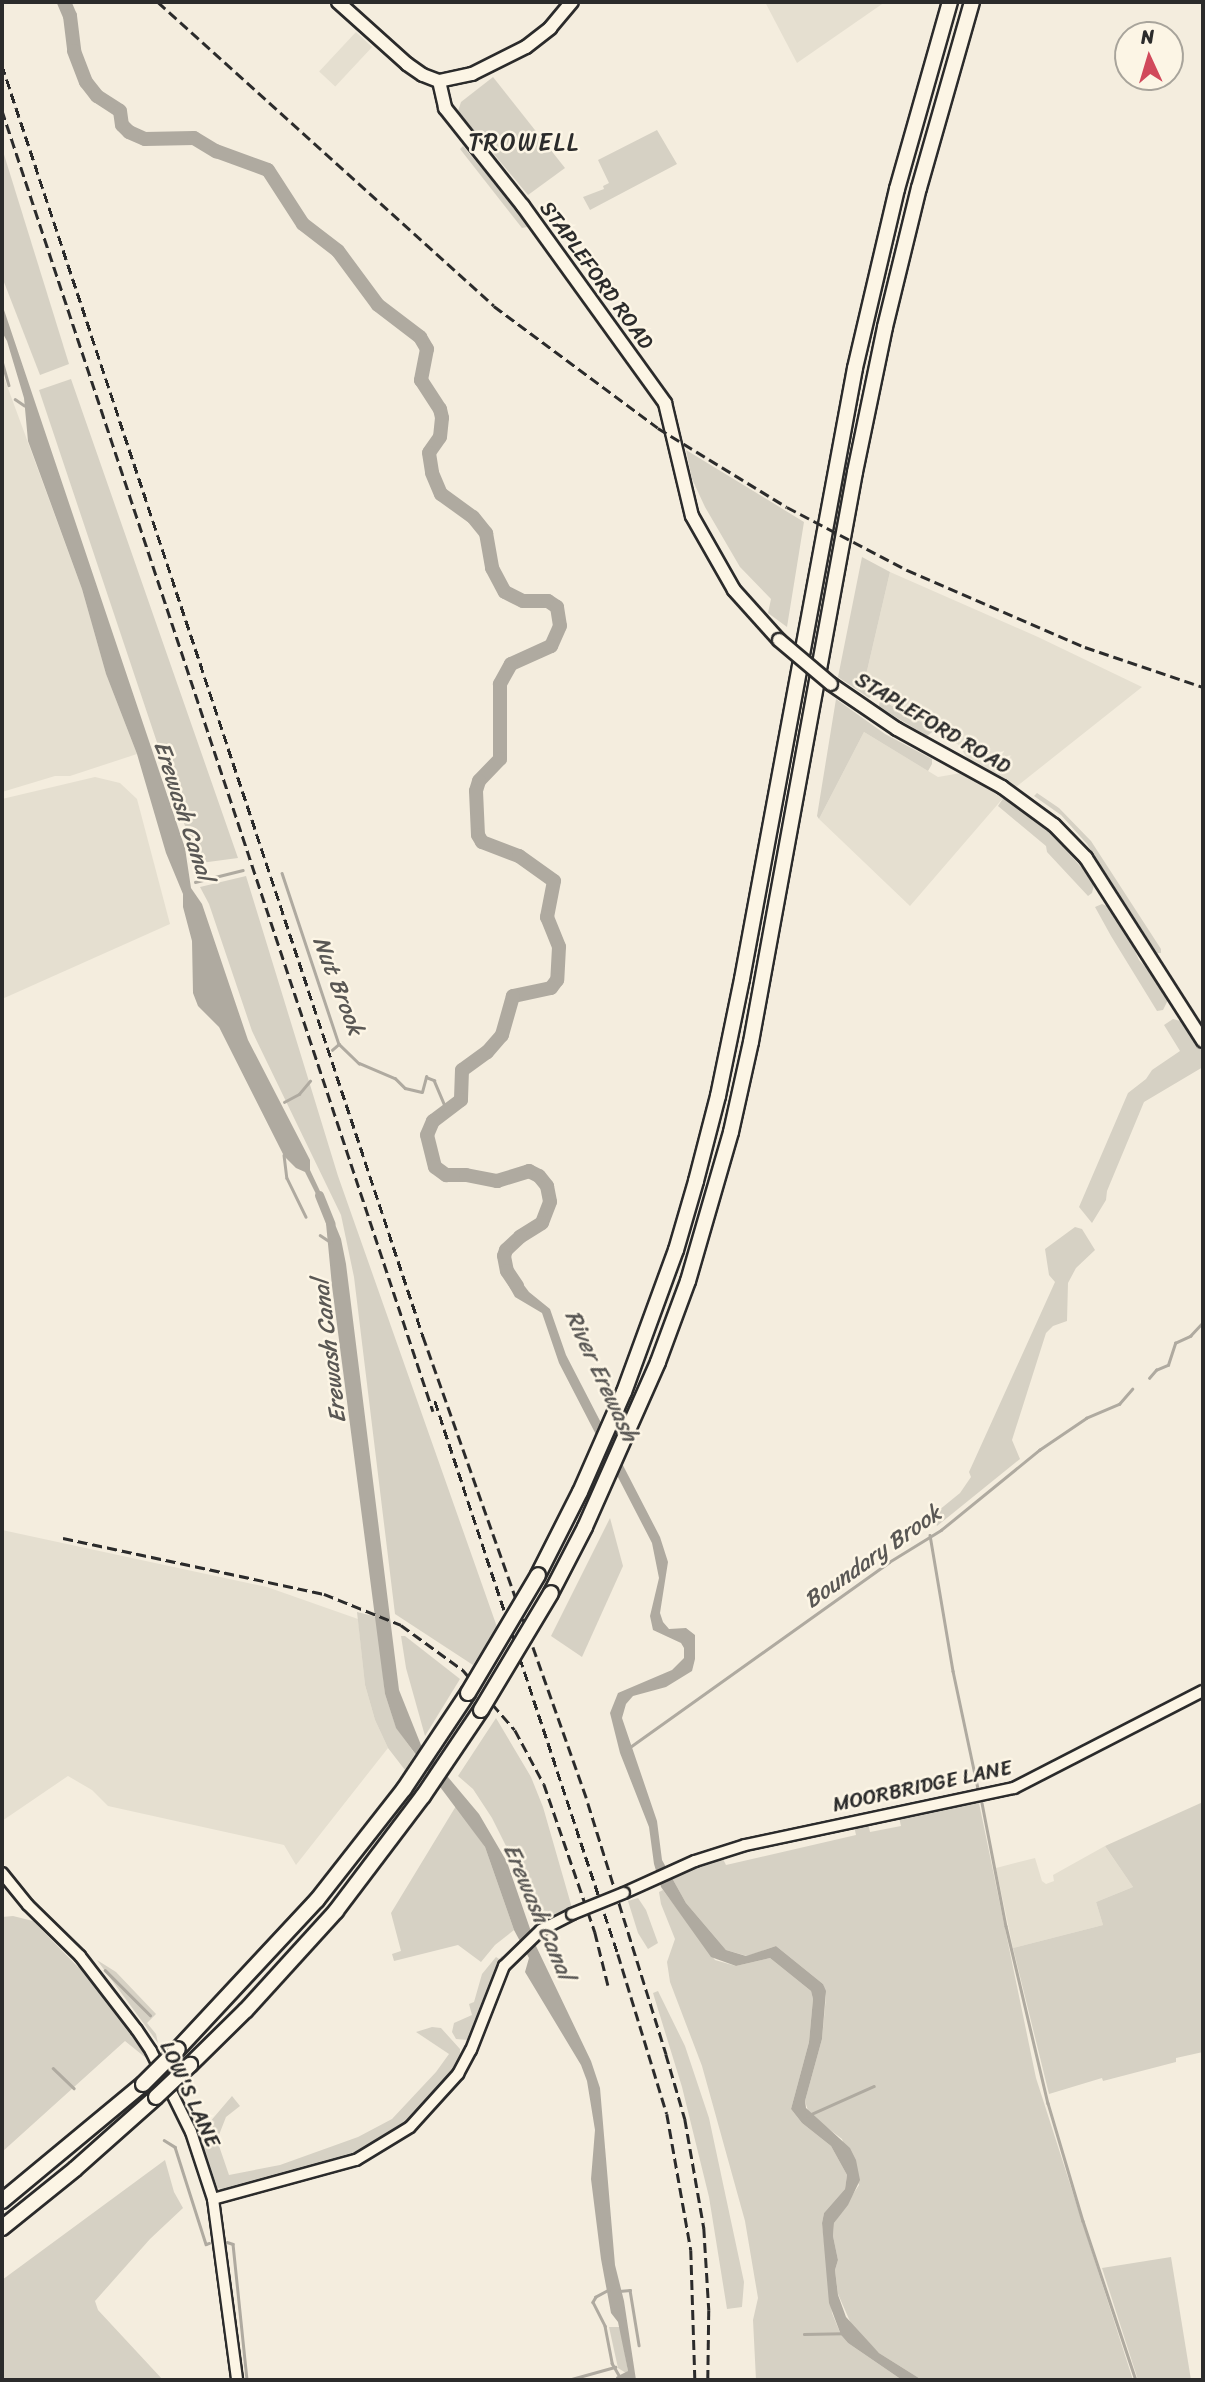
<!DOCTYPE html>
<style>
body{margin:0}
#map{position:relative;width:1205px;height:2382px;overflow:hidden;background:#f4edde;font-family:Sriracha,sans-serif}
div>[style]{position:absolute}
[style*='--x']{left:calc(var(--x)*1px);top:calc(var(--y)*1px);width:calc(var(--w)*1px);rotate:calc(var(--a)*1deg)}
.built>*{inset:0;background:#e5dfd0;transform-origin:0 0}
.green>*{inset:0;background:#d6d1c4}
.water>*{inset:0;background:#afaaa0}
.stream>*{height:2.5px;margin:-1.25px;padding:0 1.25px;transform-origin:1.25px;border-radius:1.25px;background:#afaaa0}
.canal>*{height:9px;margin:-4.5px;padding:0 4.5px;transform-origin:4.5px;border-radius:4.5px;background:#afaaa0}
.river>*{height:14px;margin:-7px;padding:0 7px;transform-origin:7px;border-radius:7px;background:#afaaa0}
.roads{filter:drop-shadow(2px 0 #2b2b2b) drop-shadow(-2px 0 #2b2b2b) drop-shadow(0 2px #2b2b2b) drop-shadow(0 -2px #2b2b2b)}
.secondary>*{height:10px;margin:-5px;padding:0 5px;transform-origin:5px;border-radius:5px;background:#fcf5e5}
.primary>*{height:12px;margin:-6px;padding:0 6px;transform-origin:6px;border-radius:6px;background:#fcf5e5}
.highway>*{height:14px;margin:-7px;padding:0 7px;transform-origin:7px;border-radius:7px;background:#fcf5e5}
.rail>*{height:2.5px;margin-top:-1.25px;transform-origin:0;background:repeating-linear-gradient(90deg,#2b2b2b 0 10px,transparent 0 15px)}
.bridges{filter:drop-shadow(2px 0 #2b2b2b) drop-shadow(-2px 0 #2b2b2b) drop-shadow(0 2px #2b2b2b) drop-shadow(0 -2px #2b2b2b)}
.secondary-bridge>*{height:10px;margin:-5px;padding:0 5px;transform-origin:5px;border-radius:5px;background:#fcf5e5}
.primary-bridge>*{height:12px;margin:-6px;padding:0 6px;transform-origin:6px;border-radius:6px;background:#fcf5e5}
.highway-bridge>*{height:14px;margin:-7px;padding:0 7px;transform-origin:7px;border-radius:7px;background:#fcf5e5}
span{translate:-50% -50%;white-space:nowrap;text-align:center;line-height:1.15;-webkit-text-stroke:5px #fcf5e5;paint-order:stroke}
.street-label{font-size:21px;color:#2b2b2b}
.water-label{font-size:23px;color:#595754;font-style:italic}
.quarter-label{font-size:24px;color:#2b2b2b;letter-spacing:2px}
.frame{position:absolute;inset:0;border:4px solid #2b2b2b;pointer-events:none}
.north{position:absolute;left:1114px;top:21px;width:70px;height:70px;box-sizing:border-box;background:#fcf5e5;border:2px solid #a8a49b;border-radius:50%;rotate:356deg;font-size:19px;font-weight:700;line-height:28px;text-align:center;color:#2b2b2b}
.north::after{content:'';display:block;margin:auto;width:24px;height:32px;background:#d1495b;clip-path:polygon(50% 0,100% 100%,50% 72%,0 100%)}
</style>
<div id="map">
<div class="built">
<div style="clip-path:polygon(765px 2px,885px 2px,797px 63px)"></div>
<div style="left:356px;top:32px;width:22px;height:54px;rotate:43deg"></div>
<div style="clip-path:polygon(2px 372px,82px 589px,106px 674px,137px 754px,70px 776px,55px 776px,2px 792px)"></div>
<div style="clip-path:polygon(890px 572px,1038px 637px,1142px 687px,1016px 787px,967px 758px,959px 745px,863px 688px)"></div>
<div style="clip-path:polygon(864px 732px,938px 777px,961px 773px,1004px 797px,910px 906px,819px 819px)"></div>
<div style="clip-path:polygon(95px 777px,120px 783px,137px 799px,170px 924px,2px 999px,2px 799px)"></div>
<div style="clip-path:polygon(2px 1530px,267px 1587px,358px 1619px,365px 1685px,375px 1720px,388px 1748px,296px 1865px,284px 1845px,108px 1806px,92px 1790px,68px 1776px,2px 1821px)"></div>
<div style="clip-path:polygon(1105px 1846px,1133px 1887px,1096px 1902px,1103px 1925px,1013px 1948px,996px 1868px,1035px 1858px,1042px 1881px,1046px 1884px,1054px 1881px,1053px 1875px)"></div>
</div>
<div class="green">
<div style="clip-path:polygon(493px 77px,565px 168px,528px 195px,458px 111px,461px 102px)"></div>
<div style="clip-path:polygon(657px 130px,677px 164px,590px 210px,583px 197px,604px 189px,603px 186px,609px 183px,598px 160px)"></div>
<div style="clip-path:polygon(463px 146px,524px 219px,527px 227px,522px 228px,460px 149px)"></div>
<div style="clip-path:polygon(2px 148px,69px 364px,40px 375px,2px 277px)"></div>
<div style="clip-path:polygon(71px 379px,238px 858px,193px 864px,188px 835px,39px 390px)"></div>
<div style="clip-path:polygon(686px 450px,804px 522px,787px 627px,768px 613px,771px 599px,740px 567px,705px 507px,692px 479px)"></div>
<div style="clip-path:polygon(862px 557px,890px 572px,863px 688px,873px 695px,869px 698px,838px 677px)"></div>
<div style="clip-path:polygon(836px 699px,885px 734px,932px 759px,932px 764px,928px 771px,864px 732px,819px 819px,817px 816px)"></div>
<div style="clip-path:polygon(880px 699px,935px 730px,927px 736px,879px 707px)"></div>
<div style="clip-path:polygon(1037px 793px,1059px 808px,1091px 841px,1161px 949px,1161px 953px,1157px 953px,1087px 844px,1061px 815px,1034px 796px)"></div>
<div style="clip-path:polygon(1004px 797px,1052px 834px,1088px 875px,1094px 885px,1092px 893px,1088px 896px,1047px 852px,1046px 846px,998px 806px)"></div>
<div style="clip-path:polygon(246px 876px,338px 1176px,497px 1627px,473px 1665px,395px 1614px,354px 1277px,341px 1215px,252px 1031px,209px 904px,200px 887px)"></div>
<div style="clip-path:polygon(1102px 904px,1109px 907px,1127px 933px,1139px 960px,1162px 986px,1169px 998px,1163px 1010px,1157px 1011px,1111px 936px,1095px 907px)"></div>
<div style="clip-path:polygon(1173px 1019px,1184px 1022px,1203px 1053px,1203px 1067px,1144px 1102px,1107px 1191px,1106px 1200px,1092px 1223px,1079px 1207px,1128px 1093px,1146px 1079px,1152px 1070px,1180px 1051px,1164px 1025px)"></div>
<div style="clip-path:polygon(1075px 1227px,1082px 1229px,1095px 1250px,1076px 1268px,1068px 1283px,1067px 1321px,1053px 1326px,1046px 1333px,1012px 1440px,1020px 1459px,937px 1526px,933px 1515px,960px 1493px,971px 1477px,969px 1472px,1055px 1282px,1049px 1275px,1045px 1249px)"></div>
<div style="clip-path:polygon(610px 1518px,623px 1566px,582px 1657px,551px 1636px)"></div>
<div style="clip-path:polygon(357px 1612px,377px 1617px,385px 1694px,396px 1727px,415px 1754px,405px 1770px,388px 1748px,375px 1720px,365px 1685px)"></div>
<div style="clip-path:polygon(405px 1636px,460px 1679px,425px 1736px,406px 1668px,401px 1636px)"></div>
<div style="clip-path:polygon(496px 1718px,531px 1777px,543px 1807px,572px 1908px,540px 1921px,534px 1905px,527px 1901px,511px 1856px,492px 1818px,473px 1789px,458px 1776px)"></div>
<div style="clip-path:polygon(1203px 1802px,1203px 2052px,1176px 2058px,1176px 2062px,1103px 2081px,1102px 2078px,1049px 2094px,1013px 1948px,1103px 1925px,1096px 1902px,1133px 1887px,1105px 1846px)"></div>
<div style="clip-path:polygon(979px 1803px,1036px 2078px,1133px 2380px,922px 2380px,879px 2353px,852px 2326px,838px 2294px,835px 2270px,838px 2260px,833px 2236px,834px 2223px,859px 2185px,842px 2139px,809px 2114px,805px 2101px,822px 2039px,826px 1996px,823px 1984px,776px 1946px,747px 1956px,726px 1950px,686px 1903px,672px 1878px,722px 1857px,726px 1865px,856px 1835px,854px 1826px,868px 1823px,870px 1832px,901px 1826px,899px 1817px)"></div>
<div style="clip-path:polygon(456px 1806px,485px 1847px,514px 1930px,495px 1945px,481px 1962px,458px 1945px,394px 1961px,392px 1954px,401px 1951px,391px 1913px)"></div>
<div style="clip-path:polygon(663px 1890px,715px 1960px,736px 1966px,770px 1958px,811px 1991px,813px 1999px,809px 2042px,791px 2109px,802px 2123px,831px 2146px,847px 2175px,845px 2189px,824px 2213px,822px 2223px,832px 2313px,841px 2335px,848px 2343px,902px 2380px,756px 2380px,753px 2320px,758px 2298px,745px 2221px,702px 2066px,670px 1982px,667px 1962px,675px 1939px,661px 1904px,659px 1892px)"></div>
<div style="clip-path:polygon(638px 1898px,646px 1910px,658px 1943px,648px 1949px,638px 1933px,628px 1901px)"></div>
<div style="clip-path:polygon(13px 1916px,33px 1921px,78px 1967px,81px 1966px,149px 2056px,146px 2058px,125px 2041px,2px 2152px,2px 1917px)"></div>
<div style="clip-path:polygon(502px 1956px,505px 1959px,492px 1982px,473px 2035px,468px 2040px,456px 2039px,452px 2032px,454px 2023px,472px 2015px,469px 2004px,474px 2002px,482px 1974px,496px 1957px,499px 1959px)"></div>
<div style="clip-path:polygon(97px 1960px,116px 1972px,156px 2014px,147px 2023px,156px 2034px,158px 2043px)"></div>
<div style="clip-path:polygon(658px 1991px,685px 2046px,709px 2118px,744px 2282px,742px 2307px,727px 2309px,709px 2197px,682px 2087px,653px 1993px)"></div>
<div style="clip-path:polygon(432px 2027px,441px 2028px,460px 2049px,460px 2057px,440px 2089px,399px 2129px,358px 2153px,333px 2163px,227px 2190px,217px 2188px,182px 2104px,186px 2102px,191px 2106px,203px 2130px,232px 2096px,240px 2106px,226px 2117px,217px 2140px,229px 2175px,280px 2165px,358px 2137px,392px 2119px,436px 2072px,449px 2054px,416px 2032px)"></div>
<div style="clip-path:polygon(165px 2160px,174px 2192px,183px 2208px,150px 2239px,95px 2301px,98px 2310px,163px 2380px,2px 2380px,2px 2280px)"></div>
<div style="clip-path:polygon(1171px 2257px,1191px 2380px,1138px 2380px,1102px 2268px)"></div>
<div style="clip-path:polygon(609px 2327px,620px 2327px,628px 2371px,626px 2373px,618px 2368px)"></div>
</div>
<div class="water">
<div style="clip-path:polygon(2px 304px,185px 848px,191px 888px,202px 904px,248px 1040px,310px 1160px,310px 1170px,327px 1206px,323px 1208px,305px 1172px,296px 1168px,284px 1156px,219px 1027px,198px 1006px,193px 993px,192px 941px,183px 907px,183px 894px,166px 853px,137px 754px,106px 674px,82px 589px,28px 441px,24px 398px,7px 341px,2px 332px)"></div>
<div style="clip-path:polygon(330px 1212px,341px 1239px,346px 1264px,399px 1690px,421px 1745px,479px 1814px,507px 1862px,536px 1946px,591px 2061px,600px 2088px,615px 2265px,624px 2301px,636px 2380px,617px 2380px,616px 2377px,628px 2371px,618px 2322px,611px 2313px,601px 2259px,591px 2179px,595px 2130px,587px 2081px,581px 2065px,525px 1972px,529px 1958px,514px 1930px,485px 1847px,396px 1728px,385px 1694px,332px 1286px,325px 1213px)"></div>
<div style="clip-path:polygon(511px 1268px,529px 1292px,550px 1309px,566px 1355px,660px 1537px,668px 1562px,660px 1613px,663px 1622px,669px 1629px,686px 1628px,695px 1635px,695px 1659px,692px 1671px,666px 1687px,633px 1696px,626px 1704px,622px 1718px,657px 1821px,662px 1860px,686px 1903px,726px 1950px,746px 1956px,776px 1946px,823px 1984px,826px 1991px,822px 2039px,805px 2101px,806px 2108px,850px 2148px,856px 2160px,860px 2180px,848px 2205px,834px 2223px,833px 2236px,838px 2260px,835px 2270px,838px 2295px,846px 2317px,879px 2353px,922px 2380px,902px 2380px,848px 2343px,841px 2335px,829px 2303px,822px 2223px,824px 2213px,845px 2189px,847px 2175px,831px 2146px,802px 2123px,791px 2109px,809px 2042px,813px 1999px,811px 1991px,770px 1958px,736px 1966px,711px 1957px,661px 1887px,654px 1864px,649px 1827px,620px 1753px,610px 1713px,618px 1693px,672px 1670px,684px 1658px,684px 1648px,681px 1643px,653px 1630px,650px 1616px,659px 1578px,652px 1543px,559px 1363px,542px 1313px,515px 1297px,501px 1272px)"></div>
</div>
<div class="stream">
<div style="--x:2;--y:361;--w:25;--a:74"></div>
<div style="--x:15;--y:399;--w:11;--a:34"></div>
<div style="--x:282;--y:873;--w:180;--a:71.6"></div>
<div style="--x:339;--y:1044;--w:28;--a:44"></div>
<div style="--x:359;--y:1063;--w:39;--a:23"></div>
<div style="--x:395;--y:1078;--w:14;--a:45"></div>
<div style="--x:405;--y:1088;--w:17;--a:13"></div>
<div style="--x:422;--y:1092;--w:16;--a:-75"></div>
<div style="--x:426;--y:1077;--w:9;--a:21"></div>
<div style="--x:434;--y:1080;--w:33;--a:67"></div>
<div style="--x:195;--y:882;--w:49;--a:-14"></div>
<div style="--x:332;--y:1050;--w:9;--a:-41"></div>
<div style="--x:284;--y:1102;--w:17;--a:-28"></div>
<div style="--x:299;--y:1094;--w:17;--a:-50"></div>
<div style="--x:284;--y:1155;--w:23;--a:83"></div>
<div style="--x:287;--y:1178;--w:43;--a:64"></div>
<div style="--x:320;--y:1235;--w:14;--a:34"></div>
<div style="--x:1149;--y:1378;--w:11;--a:-49"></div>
<div style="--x:1156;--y:1370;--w:13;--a:-23"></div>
<div style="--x:1168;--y:1365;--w:23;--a:-72"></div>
<div style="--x:1175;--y:1343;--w:17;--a:-25"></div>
<div style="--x:1190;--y:1336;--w:19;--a:-47"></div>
<div style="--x:930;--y:1535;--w:138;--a:80.4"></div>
<div style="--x:953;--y:1671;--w:121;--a:78"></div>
<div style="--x:630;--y:1747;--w:318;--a:-35.5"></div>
<div style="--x:889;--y:1562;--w:61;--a:-31.6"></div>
<div style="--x:941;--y:1530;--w:127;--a:-39.2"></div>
<div style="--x:1039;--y:1450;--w:57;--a:-34.2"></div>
<div style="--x:1086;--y:1418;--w:36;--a:-23"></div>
<div style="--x:1119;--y:1404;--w:20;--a:-49"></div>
<div style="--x:982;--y:1803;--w:125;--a:79"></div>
<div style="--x:1006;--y:1926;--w:182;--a:76.7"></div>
<div style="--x:1048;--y:2103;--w:123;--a:73.5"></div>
<div style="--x:1083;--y:2221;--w:168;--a:71.6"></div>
<div style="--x:105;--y:1970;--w:64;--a:45"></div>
<div style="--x:53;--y:2068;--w:29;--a:44"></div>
<div style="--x:807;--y:2116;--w:73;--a:-24.1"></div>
<div style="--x:164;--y:2140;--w:13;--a:32"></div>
<div style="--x:175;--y:2147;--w:102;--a:72.3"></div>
<div style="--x:206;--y:2244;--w:3;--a:-18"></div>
<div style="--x:227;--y:2242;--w:6;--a:18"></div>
<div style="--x:233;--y:2244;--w:137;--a:84.1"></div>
<div style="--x:609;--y:2290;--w:15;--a:152"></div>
<div style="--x:596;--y:2297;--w:6;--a:121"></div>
<div style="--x:593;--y:2302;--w:27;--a:63"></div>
<div style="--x:605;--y:2326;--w:38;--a:79"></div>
<div style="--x:612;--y:2363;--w:14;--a:60"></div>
<div style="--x:619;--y:2291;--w:11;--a:-5"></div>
<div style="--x:630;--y:2290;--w:56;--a:80.7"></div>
<div style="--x:804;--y:2334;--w:39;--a:-1"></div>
<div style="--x:568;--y:2380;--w:49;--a:-15.5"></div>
</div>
<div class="canal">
<div style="--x:319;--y:1195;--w:31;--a:68"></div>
</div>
<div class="river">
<div style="--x:64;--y:2;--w:15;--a:67"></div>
<div style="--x:70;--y:16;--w:35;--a:83"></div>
<div style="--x:74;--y:51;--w:33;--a:69"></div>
<div style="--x:86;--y:82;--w:18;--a:52"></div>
<div style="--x:97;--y:96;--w:27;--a:33"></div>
<div style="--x:120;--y:111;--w:14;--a:82"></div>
<div style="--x:122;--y:125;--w:10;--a:45"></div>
<div style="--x:129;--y:132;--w:17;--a:24"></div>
<div style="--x:145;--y:139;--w:49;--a:-1.2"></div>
<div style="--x:194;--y:138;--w:26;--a:31"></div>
<div style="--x:216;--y:151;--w:55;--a:20.1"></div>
<div style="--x:268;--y:170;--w:64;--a:57.1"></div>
<div style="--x:303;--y:224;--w:44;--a:37.6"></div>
<div style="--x:338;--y:251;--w:67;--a:53.5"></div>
<div style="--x:378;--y:305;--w:53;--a:37.3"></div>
<div style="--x:420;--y:337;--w:14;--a:60"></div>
<div style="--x:427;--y:349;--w:32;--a:101"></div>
<div style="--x:421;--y:380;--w:35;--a:57"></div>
<div style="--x:440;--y:409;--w:9;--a:77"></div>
<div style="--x:442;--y:418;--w:19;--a:96"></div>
<div style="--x:440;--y:437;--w:19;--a:125"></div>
<div style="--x:429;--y:453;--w:20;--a:81"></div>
<div style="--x:432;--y:473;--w:23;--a:67"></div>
<div style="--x:441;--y:494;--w:39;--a:36"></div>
<div style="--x:473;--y:517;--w:21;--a:51"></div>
<div style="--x:486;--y:533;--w:36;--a:80"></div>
<div style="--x:492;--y:568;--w:27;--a:62"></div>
<div style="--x:505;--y:592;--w:20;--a:27"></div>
<div style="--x:523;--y:601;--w:25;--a:0"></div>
<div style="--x:548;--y:601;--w:11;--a:34"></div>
<div style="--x:557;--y:607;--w:19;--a:81"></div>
<div style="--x:560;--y:626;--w:22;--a:114"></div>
<div style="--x:551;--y:646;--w:44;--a:155.8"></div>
<div style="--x:511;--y:664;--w:23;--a:119"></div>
<div style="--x:500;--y:684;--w:75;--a:90"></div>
<div style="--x:500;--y:759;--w:30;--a:134"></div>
<div style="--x:479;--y:781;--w:10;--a:107"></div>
<div style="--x:476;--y:791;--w:44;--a:87.4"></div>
<div style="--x:478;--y:835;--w:8;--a:60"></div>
<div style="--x:482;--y:842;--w:40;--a:21"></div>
<div style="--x:519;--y:856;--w:43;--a:35.5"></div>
<div style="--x:554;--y:881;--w:37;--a:101"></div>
<div style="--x:547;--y:917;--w:32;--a:68"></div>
<div style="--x:559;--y:947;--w:33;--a:93"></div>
<div style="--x:557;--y:980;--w:10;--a:127"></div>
<div style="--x:551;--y:988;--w:39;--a:168"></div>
<div style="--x:513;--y:996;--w:41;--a:105.8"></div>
<div style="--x:502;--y:1035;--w:23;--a:131"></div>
<div style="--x:487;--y:1052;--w:31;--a:144"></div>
<div style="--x:462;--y:1070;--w:30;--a:92"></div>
<div style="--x:461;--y:1100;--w:35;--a:143"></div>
<div style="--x:433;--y:1121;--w:15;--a:113"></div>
<div style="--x:427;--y:1135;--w:33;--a:76"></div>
<div style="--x:435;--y:1167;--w:14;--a:36"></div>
<div style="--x:446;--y:1175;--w:20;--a:0"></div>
<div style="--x:466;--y:1175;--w:32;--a:11"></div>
<div style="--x:497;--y:1181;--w:34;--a:-17"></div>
<div style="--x:529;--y:1171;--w:11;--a:27"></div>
<div style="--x:539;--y:1176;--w:13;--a:51"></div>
<div style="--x:547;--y:1186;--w:16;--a:79"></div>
<div style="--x:550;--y:1202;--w:22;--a:111"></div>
<div style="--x:542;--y:1223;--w:26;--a:148"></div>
<div style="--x:520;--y:1237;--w:19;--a:137"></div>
<div style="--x:506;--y:1250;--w:6;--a:108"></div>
<div style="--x:504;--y:1256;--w:15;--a:79"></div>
<div style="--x:507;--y:1271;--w:18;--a:56"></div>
</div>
<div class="roads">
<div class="secondary">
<div style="--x:2;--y:1873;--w:41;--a:50.9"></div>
<div style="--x:28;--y:1905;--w:73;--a:44.4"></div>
<div style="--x:80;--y:1956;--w:93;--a:52.4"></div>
<div style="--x:137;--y:2030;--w:25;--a:56"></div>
<div style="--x:151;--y:2051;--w:90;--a:63.7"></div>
<div style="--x:191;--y:2132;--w:71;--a:71.8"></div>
<div style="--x:213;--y:2199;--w:183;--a:82.4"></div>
<div style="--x:624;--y:1893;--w:78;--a:-24.3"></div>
<div style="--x:695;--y:1861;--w:52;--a:-17.7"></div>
<div style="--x:745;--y:1845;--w:275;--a:-12"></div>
<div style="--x:1014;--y:1788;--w:212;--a:-27.2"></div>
<div style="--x:213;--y:2199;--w:148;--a:-15.3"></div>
<div style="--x:356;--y:2160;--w:63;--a:-31.4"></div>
<div style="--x:410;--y:2127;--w:72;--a:-47.8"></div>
<div style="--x:458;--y:2074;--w:27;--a:-62"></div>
<div style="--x:471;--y:2050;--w:90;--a:-68.6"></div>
<div style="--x:504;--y:1966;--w:52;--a:-44.2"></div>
<div style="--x:541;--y:1930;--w:35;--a:-27"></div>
</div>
<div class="primary">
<div style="--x:338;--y:2;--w:93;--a:41.9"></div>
<div style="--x:407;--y:64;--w:19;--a:35"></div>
<div style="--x:423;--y:75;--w:17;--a:21"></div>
<div style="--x:439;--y:81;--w:34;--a:-12"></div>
<div style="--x:472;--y:74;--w:60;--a:-26.6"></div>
<div style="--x:526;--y:47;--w:31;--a:-38"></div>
<div style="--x:550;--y:28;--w:34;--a:-50"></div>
<div style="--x:439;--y:81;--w:28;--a:77"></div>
<div style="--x:445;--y:108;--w:125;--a:51.5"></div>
<div style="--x:523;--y:206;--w:243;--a:54.2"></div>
<div style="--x:665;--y:403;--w:116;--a:76.6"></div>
<div style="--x:692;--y:516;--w:85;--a:60.4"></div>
<div style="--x:734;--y:590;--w:67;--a:48"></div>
<div style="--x:831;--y:684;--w:80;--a:34.3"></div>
<div style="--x:897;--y:729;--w:120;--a:28.9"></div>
<div style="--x:1002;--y:787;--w:64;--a:36.2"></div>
<div style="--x:1054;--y:825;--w:46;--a:45.9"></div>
<div style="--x:1086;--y:858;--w:217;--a:57.4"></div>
</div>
<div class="highway">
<div style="--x:538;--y:1575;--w:93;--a:-63.2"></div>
<div style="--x:580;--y:1492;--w:109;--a:-66.3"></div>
<div style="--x:624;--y:1392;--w:151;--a:-69.9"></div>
<div style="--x:676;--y:1250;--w:72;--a:-73.8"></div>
<div style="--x:696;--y:1181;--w:88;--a:-75.5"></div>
<div style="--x:718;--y:1096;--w:119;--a:-78.4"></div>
<div style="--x:742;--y:979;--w:621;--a:-79.52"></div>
<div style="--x:855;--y:368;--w:184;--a:-76.8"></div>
<div style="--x:897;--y:189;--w:194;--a:-74.2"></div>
<div style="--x:551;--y:1593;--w:74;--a:-62.7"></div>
<div style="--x:585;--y:1527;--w:180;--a:-66.1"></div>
<div style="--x:658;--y:1362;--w:86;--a:-69.7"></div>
<div style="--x:688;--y:1281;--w:155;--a:-73.9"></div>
<div style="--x:731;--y:1132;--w:92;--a:-77.5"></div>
<div style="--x:751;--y:1042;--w:579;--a:-79.66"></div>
<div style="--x:855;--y:472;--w:148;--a:-78.3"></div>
<div style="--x:885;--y:327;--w:143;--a:-76.3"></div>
<div style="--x:919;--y:188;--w:193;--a:-74.1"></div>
<div style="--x:178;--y:2049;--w:204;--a:-47"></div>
<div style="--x:317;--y:1900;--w:141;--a:-51.9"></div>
<div style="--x:404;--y:1789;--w:115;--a:-56.3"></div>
<div style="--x:190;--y:2065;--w:78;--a:-44.5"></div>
<div style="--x:246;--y:2010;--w:134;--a:-47.7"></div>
<div style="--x:336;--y:1911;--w:144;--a:-52.9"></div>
<div style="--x:423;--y:1796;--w:104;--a:-56"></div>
<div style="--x:2;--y:2201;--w:183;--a:-39.7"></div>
<div style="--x:2;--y:2228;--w:94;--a:-38.9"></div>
<div style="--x:75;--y:2169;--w:108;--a:-41.6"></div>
</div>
</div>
<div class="rail">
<div style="--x:158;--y:2;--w:453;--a:42.1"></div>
<div style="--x:494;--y:306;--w:204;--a:36.6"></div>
<div style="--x:658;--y:428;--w:151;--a:31.5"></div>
<div style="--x:787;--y:507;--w:136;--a:27.7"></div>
<div style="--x:907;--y:570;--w:194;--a:23.4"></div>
<div style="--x:1085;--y:647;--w:125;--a:18.7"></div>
<div style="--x:2;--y:65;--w:1339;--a:71.67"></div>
<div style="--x:423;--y:1336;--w:495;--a:70.5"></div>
<div style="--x:588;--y:1803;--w:263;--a:72.7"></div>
<div style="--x:666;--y:2054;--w:68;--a:73.7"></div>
<div style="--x:685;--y:2119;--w:111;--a:80.1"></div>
<div style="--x:704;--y:2228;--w:82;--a:86.5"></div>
<div style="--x:709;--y:2310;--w:70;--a:90.8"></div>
<div style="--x:2;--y:110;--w:1371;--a:71.67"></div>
<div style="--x:435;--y:1401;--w:582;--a:71.69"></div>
<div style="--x:618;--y:1954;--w:167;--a:73"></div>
<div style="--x:667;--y:2114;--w:138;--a:80"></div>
<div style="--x:691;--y:2250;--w:130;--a:88.2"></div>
<div style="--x:63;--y:1538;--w:267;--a:12.1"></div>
<div style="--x:324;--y:1594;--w:83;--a:21.9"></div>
<div style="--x:401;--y:1625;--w:77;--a:36"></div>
<div style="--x:463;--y:1670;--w:79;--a:49.1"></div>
<div style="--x:515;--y:1730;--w:61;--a:61.8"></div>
<div style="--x:544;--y:1784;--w:157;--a:71"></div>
<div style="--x:595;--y:1932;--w:55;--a:76.2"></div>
</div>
<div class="bridges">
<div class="secondary-bridge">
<div style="--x:572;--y:1914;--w:56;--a:-22"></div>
</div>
<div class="primary-bridge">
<div style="--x:779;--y:640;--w:68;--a:40.2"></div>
</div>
<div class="highway-bridge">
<div style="--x:468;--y:1693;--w:137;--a:-59.3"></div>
<div style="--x:481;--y:1710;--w:136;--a:-59.1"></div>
<div style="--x:143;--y:2084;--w:49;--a:-45"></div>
<div style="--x:156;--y:2097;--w:47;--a:-43.3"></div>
</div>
</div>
<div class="street-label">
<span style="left:597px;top:275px;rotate:54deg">STAPLEFORD ROAD</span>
<span style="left:933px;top:723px;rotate:31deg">STAPLEFORD ROAD</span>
<span style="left:922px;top:1786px;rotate:-12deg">MOORBRIDGE LANE</span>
<span style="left:190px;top:2094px;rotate:65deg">LOW'S LANE</span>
</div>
<div class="water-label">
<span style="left:183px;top:811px;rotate:72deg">Erewash Canal</span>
<span style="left:338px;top:986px;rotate:69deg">Nut Brook</span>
<span style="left:330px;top:1351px;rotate:-97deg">Erewash Canal</span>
<span style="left:601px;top:1376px;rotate:65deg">River Erewash</span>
<span style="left:873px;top:1557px;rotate:-35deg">Boundary Brook</span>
<span style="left:538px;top:1912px;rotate:67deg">Erewash Canal</span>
</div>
<div class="quarter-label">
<span style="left:524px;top:143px">TROWELL</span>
</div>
<div class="frame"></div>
<div class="north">N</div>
</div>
